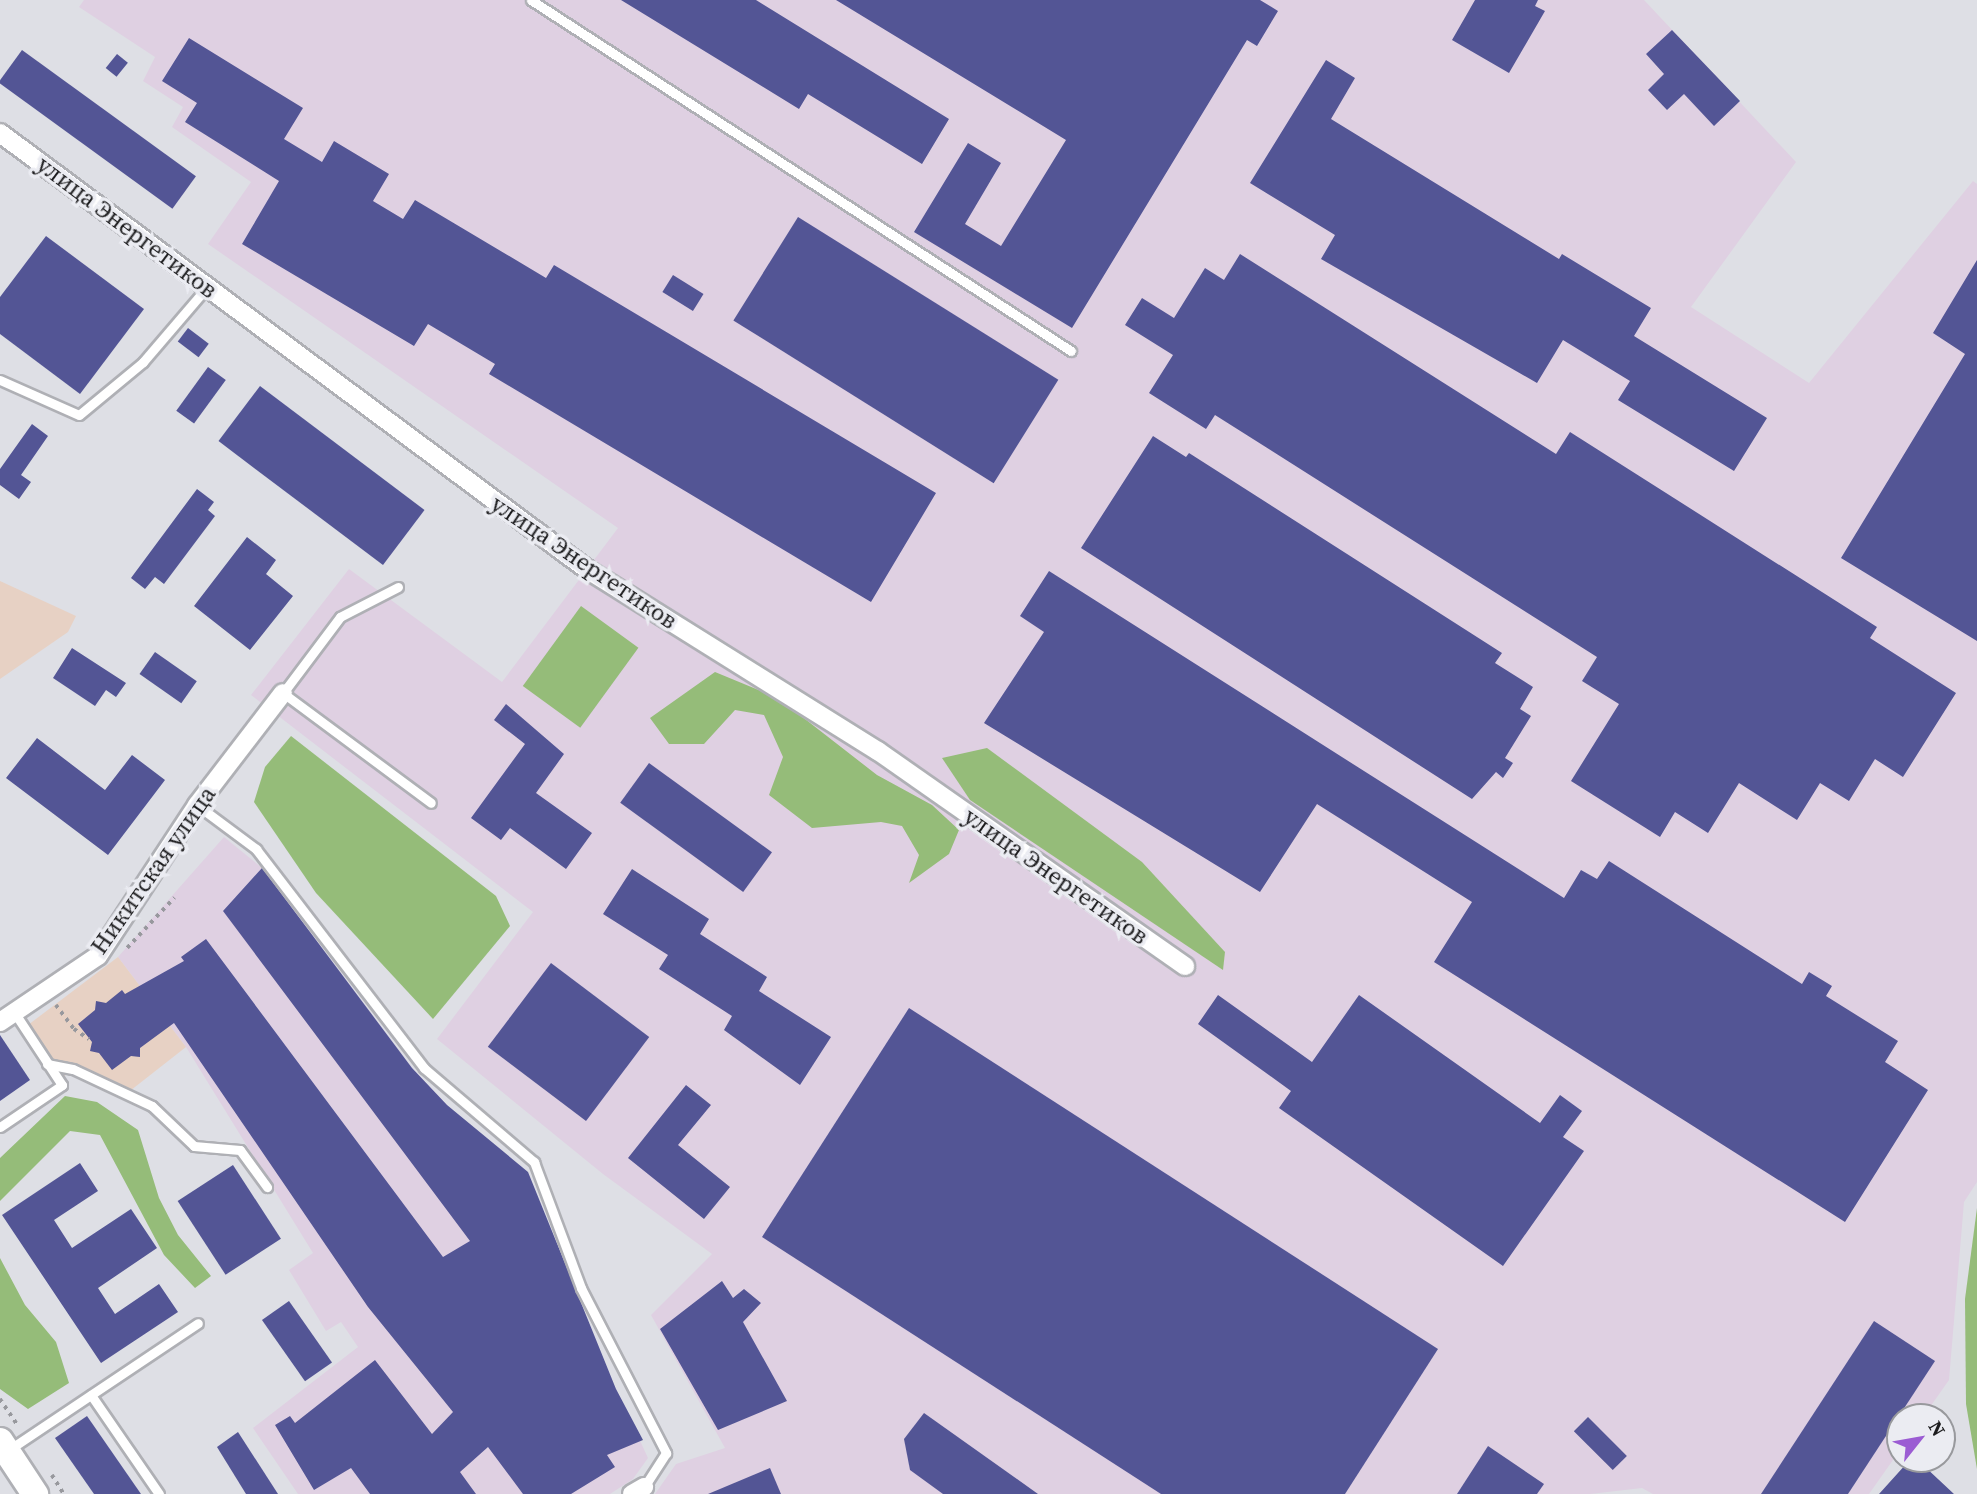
<!DOCTYPE html>
<meta charset="utf-8">
<style>
body{margin:0}
#map{position:relative;width:1977px;height:1494px;overflow:hidden;background:#dedfe5;font-family:"Source Serif 4",serif}
div>[style]{position:absolute}
[style*='--x']{left:calc(var(--x)*1px);top:calc(var(--y)*1px);width:calc(var(--w)*1px);rotate:calc(var(--a)*1deg)}
.industrial>*{inset:0;background:#dfd0e2}
.education>*{inset:0;background:#e7d1c4}
.forest>*{inset:0;background:#95bc79;transform-origin:0 0}
.building>*{inset:0;background:#535595;transform-origin:0 0}
.path>*{height:3.5px;margin-top:-1.75px;transform-origin:0;background:repeating-linear-gradient(90deg,#97989d 0 3.5px,transparent 0 8.5px)}
.roads{filter:drop-shadow(2px 0 #afb0b5) drop-shadow(-2px 0 #afb0b5) drop-shadow(0 2px #afb0b5) drop-shadow(0 -2px #afb0b5)}
.service>*{height:9px;margin:-4.5px;padding:0 4.5px;transform-origin:4.5px;border-radius:4.5px;background:#fff}
.minor>*{height:18px;margin:-9px;padding:0 9px;transform-origin:9px;border-radius:9px;background:#fff}
.primary>*{height:26px;margin:-13px;padding:0 13px;transform-origin:13px;border-radius:13px;background:#fff}
span{translate:-50% -50%;white-space:nowrap;text-align:center;line-height:1.15;-webkit-text-stroke:7px #ebecf2;paint-order:stroke}
.street-label{font-size:24px;color:#1c1c1e}
.north{position:absolute;left:1886px;top:1403px;width:70px;height:70px;box-sizing:border-box;background:#ebecf2;border:2px solid #98999d;border-radius:50%;rotate:59deg;font-size:19px;font-weight:700;line-height:28px;text-align:center;color:#1c1c1e}
.north::after{content:'';display:block;margin:auto;width:24px;height:32px;background:#9b5cd3;clip-path:polygon(50% 0,100% 100%,50% 72%,0 100%)}
</style>
<div id="map">
<div class="industrial">
<div style="clip-path:polygon(84px 0,1644px 0,1796px 162px,1691px 307px,1809px 383px,1973px 181px,1977px 184px,1977px 1182px,1964px 1202px,1949px 1380px,1923px 1417px,1900px 1417px,1900px 1450px,1869px 1494px,1653px 1494px,1642px 1488px,1590px 1494px,655px 1494px,676px 1464px,725px 1448px,651px 1315px,712px 1254px,603px 1174px,437px 1039px,533px 912px,251px 695px,349px 569px,502px 682px,618px 528px,208px 244px,251px 182px,172px 127px,183px 107px,143px 81px,155px 57px,79px 7px)"></div>
<div style="clip-path:polygon(224px 837px,262px 868px,412px 1068px,447px 1105px,616px 1389px,648px 1458px,633px 1479px,610px 1494px,298px 1494px,253px 1428px,358px 1347px,341px 1322px,326px 1331px,289px 1270px,313px 1253px,186px 1047px,118px 957px)"></div>
</div>
<div class="education">
<div style="clip-path:polygon(0 581px,76px 616px,68px 632px,0 679px)"></div>
<div style="clip-path:polygon(118px 957px,186px 1047px,126px 1094px,74px 1069px,59px 1080px,24px 1028px)"></div>
</div>
<div class="forest">
<div style="left:581px;top:606px;width:71px;height:99px;rotate:36deg"></div>
<div style="clip-path:polygon(715px 672px,778px 698px,877px 775px,932px 805px,959px 830px,949px 854px,909px 883px,919px 855px,902px 826px,881px 822px,812px 828px,769px 795px,783px 757px,764px 715px,735px 710px,704px 744px,669px 744px,650px 718px)"></div>
<div style="clip-path:polygon(291px 736px,496px 896px,510px 926px,433px 1019px,316px 893px,254px 802px,265px 767px)"></div>
<div style="clip-path:polygon(987px 748px,1142px 862px,1225px 952px,1223px 970px,970px 800px,942px 758px)"></div>
<div style="clip-path:polygon(65px 1096px,97px 1102px,138px 1130px,159px 1198px,178px 1235px,211px 1276px,195px 1288px,164px 1255px,100px 1135px,70px 1131px,0 1201px,0 1158px)"></div>
<div style="clip-path:polygon(1977px 1208px,1977px 1469px,1966px 1404px,1965px 1299px)"></div>
<div style="clip-path:polygon(0 1258px,25px 1305px,56px 1342px,69px 1383px,28px 1409px,0 1389px)"></div>
</div>
<div class="building">
<div style="clip-path:polygon(621px 0,756px 0,949px 119px,922px 164px,808px 94px,799px 109px)"></div>
<div style="clip-path:polygon(836px 0,1260px 0,1278px 11px,1257px 46px,1247px 40px,1072px 328px,914px 232px,968px 143px,1001px 163px,965px 224px,1001px 246px,1066px 140px)"></div>
<div style="clip-path:polygon(1475px 0,1538px 0,1535px 6px,1545px 11px,1509px 73px,1452px 40px)"></div>
<div style="clip-path:polygon(1672px 30px,1740px 101px,1714px 126px,1684px 94px,1667px 110px,1648px 90px,1664px 74px,1646px 54px)"></div>
<div style="clip-path:polygon(189px 38px,303px 108px,284px 139px,322px 162px,334px 141px,389px 174px,373px 201px,403px 219px,415px 200px,546px 278px,554px 265px,936px 493px,871px 602px,489px 374px,495px 364px,428px 324px,414px 346px,242px 244px,279px 181px,185px 122px,197px 103px,162px 81px)"></div>
<div style="left:22px;top:50px;width:215px;height:40px;rotate:36deg"></div>
<div style="left:117px;top:54px;width:14px;height:18px;rotate:39deg"></div>
<div style="clip-path:polygon(1326px 60px,1355px 78px,1331px 119px,1559px 259px,1562px 254px,1651px 308px,1634px 336px,1767px 418px,1734px 471px,1618px 400px,1630px 381px,1563px 340px,1537px 383px,1321px 259px,1335px 235px,1250px 183px)"></div>
<div style="left:798px;top:217px;width:307px;height:122px;rotate:32deg"></div>
<div style="clip-path:polygon(46px 236px,144px 309px,80px 394px,0 334px,0 297px)"></div>
<div style="clip-path:polygon(1240px 254px,1556px 454px,1570px 432px,1877px 627px,1870px 638px,1956px 693px,1903px 777px,1875px 759px,1849px 801px,1820px 783px,1797px 820px,1739px 783px,1708px 833px,1675px 812px,1660px 837px,1571px 781px,1619px 704px,1582px 681px,1597px 657px,1215px 415px,1206px 429px,1149px 393px,1173px 355px,1125px 325px,1142px 298px,1174px 318px,1205px 268px,1224px 280px)"></div>
<div style="clip-path:polygon(1977px 260px,1977px 641px,1841px 558px,1965px 354px,1933px 333px)"></div>
<div style="left:673px;top:275px;width:36px;height:20px;rotate:32deg"></div>
<div style="left:188px;top:328px;width:26px;height:17px;rotate:37deg"></div>
<div style="left:208px;top:367px;width:22px;height:54px;rotate:36deg"></div>
<div style="left:260px;top:386px;width:206px;height:69px;rotate:37deg"></div>
<div style="clip-path:polygon(32px 424px,48px 436px,21px 475px,31px 482px,19px 499px,0 485px,0 469px)"></div>
<div style="clip-path:polygon(1153px 436px,1186px 457px,1189px 453px,1502px 653px,1495px 663px,1533px 687px,1520px 709px,1531px 716px,1505px 758px,1513px 763px,1503px 778px,1496px 772px,1472px 799px,1081px 548px)"></div>
<div style="clip-path:polygon(197px 489px,214px 502px,208px 510px,215px 516px,164px 584px,155px 577px,145px 589px,131px 578px)"></div>
<div style="clip-path:polygon(247px 537px,276px 560px,266px 574px,293px 596px,250px 650px,194px 606px)"></div>
<div style="clip-path:polygon(1049px 571px,1564px 898px,1581px 870px,1597px 879px,1609px 861px,1802px 984px,1809px 972px,1832px 986px,1826px 996px,1898px 1041px,1885px 1062px,1928px 1090px,1845px 1222px,1434px 962px,1472px 902px,1317px 804px,1260px 892px,984px 723px,1044px 632px,1020px 616px)"></div>
<div style="clip-path:polygon(72px 648px,126px 683px,116px 697px,106px 690px,95px 706px,53px 678px)"></div>
<div style="left:155px;top:652px;width:51px;height:27px;rotate:35deg"></div>
<div style="clip-path:polygon(506px 704px,564px 754px,536px 793px,592px 833px,566px 869px,510px 828px,501px 840px,471px 818px,525px 744px,494px 720px)"></div>
<div style="clip-path:polygon(37px 738px,105px 790px,132px 755px,165px 780px,108px 855px,6px 778px)"></div>
<div style="left:649px;top:763px;width:152px;height:49px;rotate:36deg"></div>
<div style="clip-path:polygon(262px 868px,412px 1068px,447px 1105px,528px 1172px,616px 1389px,643px 1440px,607px 1455px,615px 1467px,571px 1494px,523px 1494px,488px 1447px,460px 1472px,476px 1494px,370px 1494px,351px 1468px,314px 1490px,275px 1425px,290px 1416px,295px 1423px,375px 1360px,432px 1434px,453px 1412px,368px 1307px,174px 1023px,140px 1048px,140px 1057px,131px 1056px,112px 1070px,99px 1053px,90px 1051px,92px 1042px,78px 1024px,95px 1010px,96px 1001px,106px 1003px,122px 990px,125px 994px,184px 961px,181px 957px,206px 939px,443px 1257px,470px 1241px,223px 911px)"></div>
<div style="clip-path:polygon(632px 869px,709px 919px,700px 934px,767px 977px,759px 991px,831px 1037px,800px 1085px,724px 1030px,732px 1016px,659px 969px,668px 955px,603px 914px)"></div>
<div style="left:551px;top:963px;width:123px;height:105px;rotate:37deg"></div>
<div style="clip-path:polygon(1218px 995px,1312px 1062px,1359px 995px,1540px 1123px,1560px 1095px,1582px 1111px,1563px 1137px,1584px 1151px,1503px 1266px,1279px 1108px,1291px 1091px,1198px 1024px)"></div>
<div style="clip-path:polygon(909px 1008px,1438px 1349px,1345px 1494px,1161px 1494px,762px 1237px)"></div>
<div style="clip-path:polygon(0 1035px,30px 1080px,0 1101px)"></div>
<div style="clip-path:polygon(686px 1085px,711px 1105px,678px 1145px,730px 1187px,704px 1219px,628px 1158px)"></div>
<div style="clip-path:polygon(80px 1163px,98px 1191px,54px 1220px,72px 1248px,131px 1209px,157px 1248px,98px 1288px,115px 1314px,159px 1284px,178px 1312px,101px 1363px,2px 1215px)"></div>
<div style="left:233px;top:1165px;width:88px;height:66px;rotate:57deg"></div>
<div style="clip-path:polygon(722px 1281px,733px 1298px,744px 1289px,761px 1303px,743px 1322px,787px 1401px,718px 1430px,660px 1329px)"></div>
<div style="left:289px;top:1301px;width:75px;height:33px;rotate:55deg"></div>
<div style="clip-path:polygon(1874px 1321px,1935px 1361px,1848px 1494px,1761px 1494px)"></div>
<div style="clip-path:polygon(924px 1413px,1038px 1494px,943px 1494px,910px 1470px,904px 1439px)"></div>
<div style="clip-path:polygon(87px 1416px,141px 1494px,94px 1494px,55px 1438px)"></div>
<div style="left:1588px;top:1417px;width:55px;height:20px;rotate:45deg"></div>
<div style="clip-path:polygon(238px 1432px,278px 1494px,246px 1494px,217px 1447px)"></div>
<div style="clip-path:polygon(1488px 1446px,1544px 1484px,1537px 1494px,1457px 1494px)"></div>
<div style="clip-path:polygon(1907px 1463px,1916px 1472px,1923px 1465px,1954px 1494px,1879px 1494px)"></div>
<div style="clip-path:polygon(770px 1468px,781px 1494px,708px 1494px)"></div>
</div>
<div class="path">
<div style="--x:127;--y:948;--w:69;--a:-46.8"></div>
<div style="--x:56;--y:1005;--w:30;--a:53"></div>
<div style="--x:74;--y:1029;--w:18;--a:34"></div>
<div style="--x:0;--y:1399;--w:32;--a:56"></div>
<div style="--x:52;--y:1475;--w:22;--a:58"></div>
</div>
<div class="roads">
<div class="service">
<div style="--x:531;--y:0;--w:644;--a:33.02"></div>
<div style="--x:0;--y:380;--w:86;--a:23.9"></div>
<div style="--x:79;--y:415;--w:83;--a:-39.6"></div>
<div style="--x:143;--y:362;--w:99;--a:-49.5"></div>
<div style="--x:398;--y:587;--w:65;--a:152.7"></div>
<div style="--x:340;--y:617;--w:95;--a:126.9"></div>
<div style="--x:283;--y:693;--w:184;--a:36.6"></div>
<div style="--x:197;--y:805;--w:74;--a:36.7"></div>
<div style="--x:256;--y:849;--w:276;--a:52.5"></div>
<div style="--x:424;--y:1068;--w:145;--a:40.5"></div>
<div style="--x:534;--y:1162;--w:134;--a:69.5"></div>
<div style="--x:581;--y:1288;--w:186;--a:62.7"></div>
<div style="--x:666;--y:1453;--w:40;--a:122.9"></div>
<div style="--x:47;--y:1064;--w:26;--a:11"></div>
<div style="--x:73;--y:1069;--w:87;--a:25.1"></div>
<div style="--x:152;--y:1106;--w:58;--a:43.6"></div>
<div style="--x:194;--y:1146;--w:46;--a:5"></div>
<div style="--x:240;--y:1150;--w:46;--a:53.9"></div>
<div style="--x:0;--y:1127;--w:75;--a:-34.1"></div>
<div style="--x:62;--y:1085;--w:87;--a:-123.3"></div>
<div style="--x:91;--y:1395;--w:120;--a:55.5"></div>
<div style="--x:10;--y:1449;--w:226;--a:-33.8"></div>
</div>
<div class="minor">
<div style="--x:0;--y:133;--w:733;--a:36.62"></div>
<div style="--x:588;--y:570;--w:342;--a:32"></div>
<div style="--x:878;--y:751;--w:375;--a:35"></div>
<div style="--x:0;--y:1022;--w:118;--a:-34"></div>
<div style="--x:98;--y:956;--w:181;--a:-56.7"></div>
<div style="--x:197;--y:805;--w:141;--a:-52.5"></div>
<div style="--x:632;--y:1494;--w:14;--a:-30"></div>
</div>
<div class="primary">
<div style="--x:0;--y:1441;--w:64;--a:56.6"></div>
</div>
</div>
<div class="street-label">
<span style="left:127px;top:227px;rotate:37deg">улица Энергетиков</span>
<span style="left:584px;top:562px;rotate:34deg">улица Энергетиков</span>
<span style="left:153px;top:870px;rotate:-55deg">Никитская улица</span>
<span style="left:1056px;top:876px;rotate:35deg">улица Энергетиков</span>
</div>
<div class="north">N</div>
</div>
